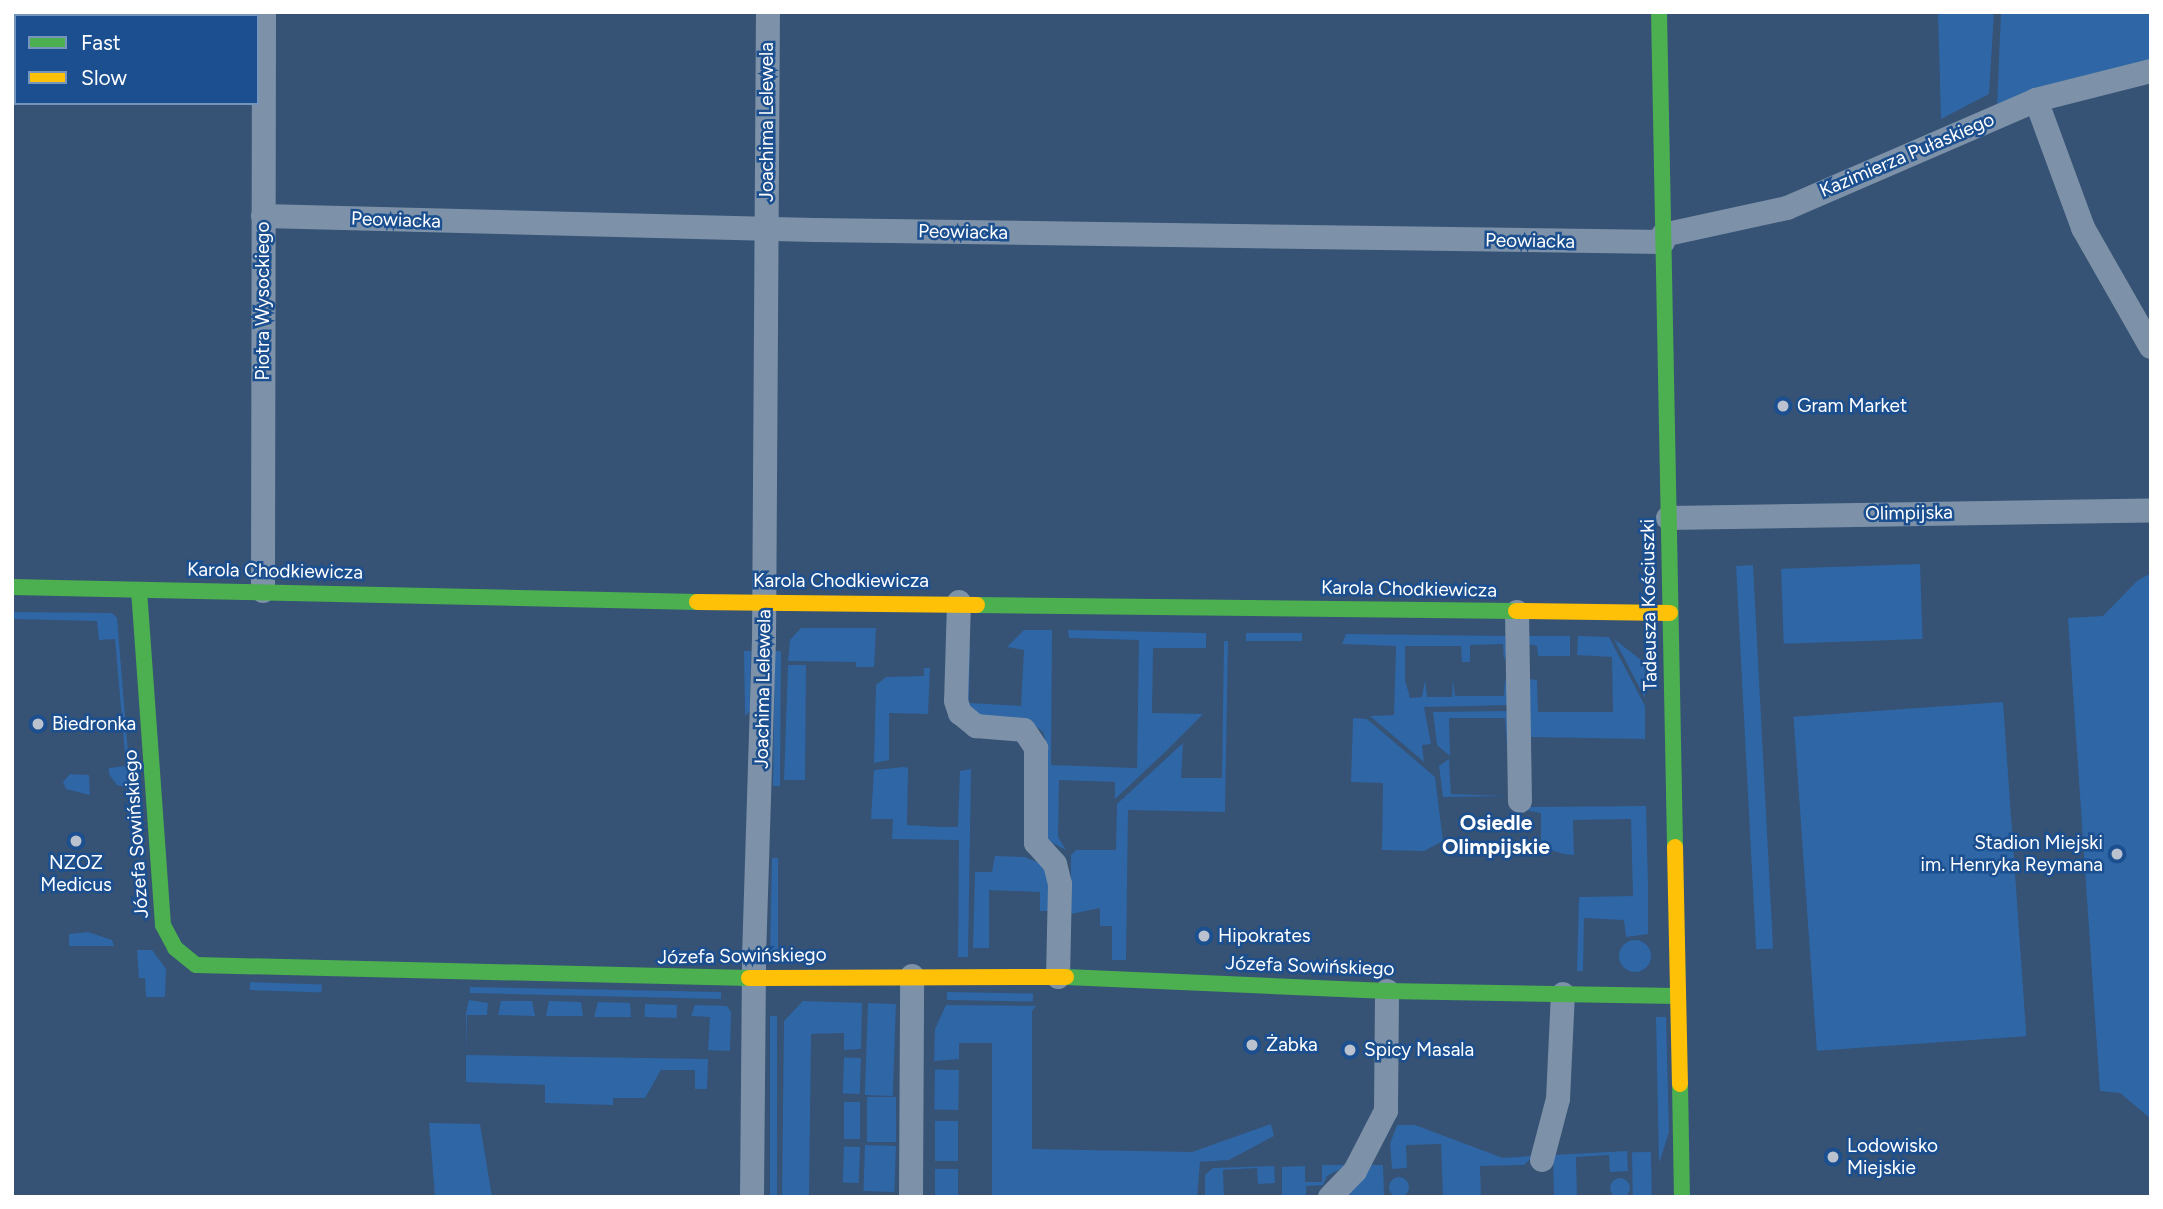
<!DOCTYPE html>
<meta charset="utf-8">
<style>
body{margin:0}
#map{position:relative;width:2163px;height:1209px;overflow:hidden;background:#365274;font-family:Figtree,sans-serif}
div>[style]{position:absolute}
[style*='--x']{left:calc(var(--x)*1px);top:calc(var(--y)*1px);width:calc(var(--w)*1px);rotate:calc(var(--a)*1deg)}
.green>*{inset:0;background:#2f66a5;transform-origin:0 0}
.round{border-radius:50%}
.street>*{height:24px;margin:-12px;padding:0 12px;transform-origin:12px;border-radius:12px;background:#7d92a8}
.fast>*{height:16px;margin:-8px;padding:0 8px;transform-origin:8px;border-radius:8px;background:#4caf50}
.slow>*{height:16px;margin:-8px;padding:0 8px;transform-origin:8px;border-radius:8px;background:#ffc107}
.dots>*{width:19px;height:19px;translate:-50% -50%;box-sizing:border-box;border:4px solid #1b4f8f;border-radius:50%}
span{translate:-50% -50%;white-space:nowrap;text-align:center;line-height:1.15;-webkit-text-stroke:5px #1b4f8f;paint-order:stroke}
.street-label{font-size:19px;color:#fff}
.poi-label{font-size:19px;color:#fff}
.left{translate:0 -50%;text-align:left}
.right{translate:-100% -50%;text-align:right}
.neighbourhood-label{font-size:21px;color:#fff;font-weight:700}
.frame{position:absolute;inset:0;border:14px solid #fff;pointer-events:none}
.legend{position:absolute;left:14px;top:14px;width:245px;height:91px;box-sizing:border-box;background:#1b4f8f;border:2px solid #7695bc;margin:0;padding:9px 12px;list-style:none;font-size:21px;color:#fff}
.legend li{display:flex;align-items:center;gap:14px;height:35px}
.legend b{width:35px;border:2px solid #7695bc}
</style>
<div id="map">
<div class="green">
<div style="clip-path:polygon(1938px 12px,1994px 12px,1989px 94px,1941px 119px)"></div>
<div style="clip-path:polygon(2001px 12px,2151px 12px,2151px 62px,1997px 106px)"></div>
<div style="left:1920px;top:564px;width:75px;height:139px;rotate:88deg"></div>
<div style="left:1753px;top:565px;width:384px;height:17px;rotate:87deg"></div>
<div style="clip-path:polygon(2151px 573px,2151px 1119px,2120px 1093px,2100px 1091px,2068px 618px,2103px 616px,2137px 581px)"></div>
<div style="clip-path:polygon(12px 612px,112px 613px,117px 618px,131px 789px,117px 785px,109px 774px,109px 768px,126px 766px,115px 639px,99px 640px,97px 621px,12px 619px)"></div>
<div style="clip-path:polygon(801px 628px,876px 628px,874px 667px,856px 667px,856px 662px,788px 661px,790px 640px)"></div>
<div style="clip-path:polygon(1024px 630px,1052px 630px,1051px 765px,1137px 768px,1139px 640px,1069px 638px,1068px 630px,1206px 633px,1206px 648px,1153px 648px,1152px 713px,1203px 714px,1163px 754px,1115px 799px,1115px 782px,1059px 780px,1058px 837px,1066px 850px,1047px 840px,1047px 745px,1043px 732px,1028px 720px,981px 718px,967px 712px,965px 644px,970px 646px,969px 703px,1021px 706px,1024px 650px,1007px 647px)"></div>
<div style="left:1246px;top:633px;width:56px;height:8px"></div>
<div style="clip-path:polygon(1346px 634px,1511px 636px,1504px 661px,1503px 644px,1470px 645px,1470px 662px,1462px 662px,1461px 646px,1405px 646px,1405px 680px,1410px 698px,1422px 697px,1425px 680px,1427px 697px,1452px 697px,1453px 679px,1455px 696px,1504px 696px,1505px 679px,1513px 705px,1424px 707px,1431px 744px,1422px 745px,1424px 762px,1370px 716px,1394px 715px,1396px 646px,1342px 644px)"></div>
<div style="clip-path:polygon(1524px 636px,1570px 636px,1570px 656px,1538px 656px,1537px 646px,1524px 643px)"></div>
<div style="clip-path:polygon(1578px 636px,1609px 637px,1645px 706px,1645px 739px,1529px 737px,1529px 807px,1646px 806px,1648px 885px,1648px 934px,1626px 937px,1624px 920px,1584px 918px,1583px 971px,1577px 971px,1579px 897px,1633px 896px,1631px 819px,1573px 820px,1574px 855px,1564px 854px,1541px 847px,1541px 813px,1526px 810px,1528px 679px,1537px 680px,1538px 712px,1613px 712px,1612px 657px,1577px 655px)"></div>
<div style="clip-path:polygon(1614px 639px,1645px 663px,1645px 698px,1622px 654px)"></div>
<div style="clip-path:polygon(1224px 641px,1228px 641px,1225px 812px,1128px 810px,1126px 960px,1112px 960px,1112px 926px,1100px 926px,1100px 908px,1071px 914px,1071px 855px,1076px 850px,1116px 850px,1117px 804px,1183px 743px,1181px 778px,1222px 778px)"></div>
<div style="clip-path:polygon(744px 651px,751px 651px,750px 711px,745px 716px)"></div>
<div style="clip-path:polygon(775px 651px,781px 651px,780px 786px,773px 786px)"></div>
<div style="clip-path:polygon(788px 665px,806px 665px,805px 780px,784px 780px)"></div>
<div style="clip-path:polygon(924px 668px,930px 668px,928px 714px,889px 713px,889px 760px,874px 763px,876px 685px,886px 677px,924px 676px)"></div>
<div style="left:2003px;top:702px;width:335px;height:210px;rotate:86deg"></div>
<div style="clip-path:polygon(1508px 711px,1510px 788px,1505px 718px,1449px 718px,1450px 756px,1437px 745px,1433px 712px)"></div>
<div style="clip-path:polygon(1353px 718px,1367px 719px,1435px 777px,1443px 841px,1424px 851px,1382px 850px,1383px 783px,1351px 782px)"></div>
<div style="clip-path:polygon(1449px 759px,1451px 794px,1506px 796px,1443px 797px,1439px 766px)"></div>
<div style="clip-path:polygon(904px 767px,908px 768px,907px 825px,939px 827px,958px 827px,960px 771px,971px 769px,968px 957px,958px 957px,959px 840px,892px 839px,893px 819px,871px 819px,874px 770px)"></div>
<div style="clip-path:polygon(70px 774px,89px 775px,90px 795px,66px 789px,63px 782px)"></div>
<div style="clip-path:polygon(995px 856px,1025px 857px,1039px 863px,1047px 871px,1053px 911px,1040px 911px,1040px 892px,989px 890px,989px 948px,973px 948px,975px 872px,992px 872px)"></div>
<div style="clip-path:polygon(772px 858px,778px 858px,778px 954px,770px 954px)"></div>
<div style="clip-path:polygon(88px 932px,112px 940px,114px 946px,69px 946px,69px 934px)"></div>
<div class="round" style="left:1619px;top:940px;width:32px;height:32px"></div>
<div style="clip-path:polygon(137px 950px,152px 950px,166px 969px,165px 997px,146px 997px,145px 978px,139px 978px)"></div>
<div style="left:250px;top:982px;width:72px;height:8px;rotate:2deg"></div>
<div style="clip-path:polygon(470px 987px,721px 992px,721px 999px,470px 993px)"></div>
<div style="left:947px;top:992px;width:86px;height:8px;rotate:1deg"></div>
<div style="clip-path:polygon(469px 1000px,488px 1003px,487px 1015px,467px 1015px,466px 1055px,708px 1059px,707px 1089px,695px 1089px,695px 1070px,661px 1070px,645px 1098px,613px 1098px,613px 1105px,545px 1103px,545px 1085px,466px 1082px,466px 1013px)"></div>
<div style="clip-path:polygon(501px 1001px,532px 1001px,535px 1016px,498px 1015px)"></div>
<div style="clip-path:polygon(549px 1001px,581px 1002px,583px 1016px,546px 1016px)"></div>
<div style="clip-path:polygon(803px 1001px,862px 1003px,861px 1049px,844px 1050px,844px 1033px,811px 1034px,809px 1197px,782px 1197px,784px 1021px)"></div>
<div style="clip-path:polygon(598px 1002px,630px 1003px,631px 1017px,594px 1017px)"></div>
<div style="left:868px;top:1003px;width:28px;height:92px;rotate:2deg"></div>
<div style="left:645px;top:1004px;width:32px;height:13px;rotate:2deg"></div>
<div style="clip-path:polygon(695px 1005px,727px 1006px,731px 1012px,730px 1051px,708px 1050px,710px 1017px,691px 1016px)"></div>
<div style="clip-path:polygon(946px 1005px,1036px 1006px,1032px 1011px,1032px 1149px,1192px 1152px,1271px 1124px,1274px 1136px,1229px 1160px,1200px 1162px,1197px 1197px,992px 1197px,992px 1043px,959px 1043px,959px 1059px,934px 1061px,935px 1029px)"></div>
<div style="left:770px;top:1016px;width:7px;height:181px"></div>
<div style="clip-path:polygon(1656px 1017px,1666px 1017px,1669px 1132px,1659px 1163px)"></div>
<div style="left:861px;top:1058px;width:36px;height:17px;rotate:92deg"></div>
<div style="left:959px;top:1070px;width:40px;height:24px;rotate:91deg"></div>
<div style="left:867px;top:1097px;width:29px;height:45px"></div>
<div style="left:844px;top:1102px;width:16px;height:37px"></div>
<div style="left:935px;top:1121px;width:23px;height:40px"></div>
<div style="clip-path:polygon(429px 1123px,480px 1124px,492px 1197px,435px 1197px)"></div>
<div style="clip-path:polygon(1397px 1125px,1415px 1125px,1503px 1158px,1533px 1156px,1524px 1165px,1480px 1166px,1481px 1197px,1443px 1197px,1441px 1144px,1406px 1145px,1407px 1168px,1392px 1169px,1390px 1144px)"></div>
<div style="left:865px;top:1145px;width:31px;height:46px;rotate:2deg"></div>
<div style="left:860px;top:1147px;width:36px;height:16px;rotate:92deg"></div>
<div style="clip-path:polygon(1627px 1151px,1628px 1171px,1610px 1172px,1609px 1155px,1576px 1157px,1577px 1197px,1554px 1197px,1553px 1155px)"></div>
<div style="left:1651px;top:1152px;width:45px;height:19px;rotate:89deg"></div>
<div style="clip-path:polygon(1322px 1165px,1348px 1165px,1327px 1176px,1323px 1185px,1306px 1186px,1306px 1197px,1282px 1197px,1282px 1167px,1305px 1166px,1305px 1182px,1322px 1182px)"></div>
<div style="clip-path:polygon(1372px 1165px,1383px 1165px,1384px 1197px,1340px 1197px)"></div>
<div style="clip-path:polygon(1274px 1166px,1275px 1183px,1258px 1184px,1257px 1168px,1223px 1170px,1224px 1197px,1205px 1197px,1205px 1175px,1213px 1168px)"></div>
<div style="left:935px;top:1169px;width:23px;height:28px"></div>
<div class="round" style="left:1389px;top:1177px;width:20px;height:20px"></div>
<div class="round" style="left:1610px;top:1178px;width:20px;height:20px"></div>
</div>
<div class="street">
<div style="--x:2036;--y:100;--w:136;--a:69.8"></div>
<div style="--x:2083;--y:228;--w:137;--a:60.3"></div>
<div style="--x:263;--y:216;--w:552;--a:1.45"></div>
<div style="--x:815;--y:230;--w:848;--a:0.81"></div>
<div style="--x:1663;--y:235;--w:127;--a:-12.3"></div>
<div style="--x:1787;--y:208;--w:271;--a:-23.4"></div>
<div style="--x:2036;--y:100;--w:119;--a:-14.2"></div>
<div style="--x:1668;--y:518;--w:483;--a:-0.9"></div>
<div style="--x:263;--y:591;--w:579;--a:-89.9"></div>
<div style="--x:959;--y:602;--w:99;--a:91.7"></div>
<div style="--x:956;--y:701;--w:13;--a:72"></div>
<div style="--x:960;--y:713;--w:21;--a:39"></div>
<div style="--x:976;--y:726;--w:48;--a:4.8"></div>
<div style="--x:1024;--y:730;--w:22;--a:56"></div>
<div style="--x:1036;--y:748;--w:95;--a:90"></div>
<div style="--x:1036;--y:843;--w:28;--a:48"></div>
<div style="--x:1055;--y:864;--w:21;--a:76"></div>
<div style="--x:1060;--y:884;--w:93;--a:91.2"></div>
<div style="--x:1517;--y:612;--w:189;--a:89.1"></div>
<div style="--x:1542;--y:1160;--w:63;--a:-75.3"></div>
<div style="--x:1558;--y:1099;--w:105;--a:-87.3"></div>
<div style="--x:752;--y:1197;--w:240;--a:-89.5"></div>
<div style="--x:754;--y:957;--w:315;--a:-88.2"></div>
<div style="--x:764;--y:642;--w:630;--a:-89.64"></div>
<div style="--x:911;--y:1197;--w:221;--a:-89.7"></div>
<div style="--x:1330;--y:1197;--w:36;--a:-46"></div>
<div style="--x:1355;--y:1171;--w:68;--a:-62.7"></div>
<div style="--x:1386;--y:1111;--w:120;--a:-89.5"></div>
</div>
<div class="fast">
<div style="--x:1659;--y:12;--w:835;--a:88.9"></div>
<div style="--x:12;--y:587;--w:685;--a:1.25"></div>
<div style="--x:139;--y:590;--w:336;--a:85.9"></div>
<div style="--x:163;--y:925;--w:26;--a:62"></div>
<div style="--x:175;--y:948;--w:27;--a:39"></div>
<div style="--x:196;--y:965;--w:553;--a:1.35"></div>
<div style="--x:977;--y:605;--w:539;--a:0.64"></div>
<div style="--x:1066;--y:977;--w:321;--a:2.5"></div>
<div style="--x:1387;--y:991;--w:291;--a:1"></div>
<div style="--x:1680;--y:1084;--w:113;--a:89"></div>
</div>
<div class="slow">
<div style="--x:697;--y:602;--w:280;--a:0.6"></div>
<div style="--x:1516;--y:611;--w:154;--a:0.7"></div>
<div style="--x:1675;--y:847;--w:237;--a:88.8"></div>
<div style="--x:749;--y:978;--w:317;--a:-0.2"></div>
</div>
<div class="dots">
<div style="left:1783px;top:406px;background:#b9c2ce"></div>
<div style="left:38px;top:724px;background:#b9c2ce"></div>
<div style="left:76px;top:841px;background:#b9c2ce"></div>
<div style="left:2117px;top:854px;background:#b9c2ce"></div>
<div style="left:1204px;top:936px;background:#b9c2ce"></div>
<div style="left:1252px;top:1045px;background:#b9c2ce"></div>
<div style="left:1350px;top:1050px;background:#b9c2ce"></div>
<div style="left:1833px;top:1157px;background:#b9c2ce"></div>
</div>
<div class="street-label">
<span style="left:767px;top:122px;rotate:-90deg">Joachima Lelewela</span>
<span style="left:1907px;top:155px;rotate:-23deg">Kazimierza Pułaskiego</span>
<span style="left:396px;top:220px;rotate:2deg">Peowiacka</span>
<span style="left:963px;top:232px;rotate:1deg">Peowiacka</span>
<span style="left:1530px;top:241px;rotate:1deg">Peowiacka</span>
<span style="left:263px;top:301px;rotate:-90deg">Piotra Wysockiego</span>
<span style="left:1909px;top:513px;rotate:-1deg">Olimpijska</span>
<span style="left:275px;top:571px;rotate:1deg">Karola Chodkiewicza</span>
<span style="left:841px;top:581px">Karola Chodkiewicza</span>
<span style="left:1409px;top:589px;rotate:1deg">Karola Chodkiewicza</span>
<span style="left:1649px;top:605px;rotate:-91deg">Tadeusza Kościuszki</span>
<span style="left:763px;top:689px;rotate:-89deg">Joachima Lelewela</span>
<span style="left:136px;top:834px;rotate:-94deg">Józefa Sowińskiego</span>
<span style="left:742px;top:956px;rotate:-1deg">Józefa Sowińskiego</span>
<span style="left:1310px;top:966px;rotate:2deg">Józefa Sowińskiego</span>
</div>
<div class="poi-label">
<span class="left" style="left:1797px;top:406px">Gram Market</span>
<span class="left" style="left:52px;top:724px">Biedronka</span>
<span class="right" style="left:2103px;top:854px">Stadion Miejski<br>im. Henryka Reymana</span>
<span style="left:76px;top:874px">NZOZ<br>Medicus</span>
<span class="left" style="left:1218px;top:936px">Hipokrates</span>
<span class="left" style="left:1266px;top:1045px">Żabka</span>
<span class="left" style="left:1364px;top:1050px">Spicy Masala</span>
<span class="left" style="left:1847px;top:1157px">Lodowisko<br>Miejskie</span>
</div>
<div class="neighbourhood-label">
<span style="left:1496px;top:835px">Osiedle<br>Olimpijskie</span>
</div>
<div class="frame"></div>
<ul class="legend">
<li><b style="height:9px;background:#4caf50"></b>Fast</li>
<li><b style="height:9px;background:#ffc107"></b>Slow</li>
</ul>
</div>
